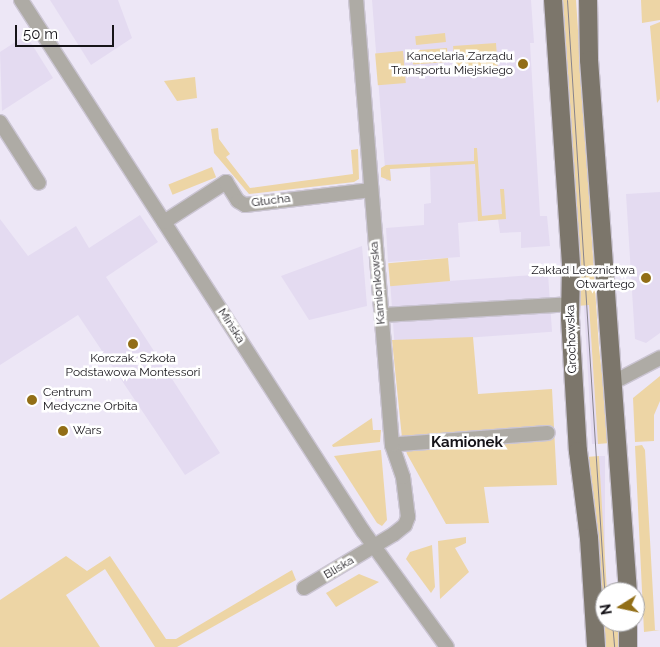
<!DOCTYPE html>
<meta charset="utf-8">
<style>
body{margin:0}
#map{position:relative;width:660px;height:647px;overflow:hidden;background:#ede7f6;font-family:Raleway,sans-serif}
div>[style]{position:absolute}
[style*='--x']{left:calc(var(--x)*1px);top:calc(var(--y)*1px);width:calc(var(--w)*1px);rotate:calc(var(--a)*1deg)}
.built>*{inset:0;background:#e4dbf1;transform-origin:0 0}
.green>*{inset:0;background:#edd5a5;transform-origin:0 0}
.roads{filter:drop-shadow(1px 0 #cbc5d3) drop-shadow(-1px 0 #cbc5d3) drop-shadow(0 1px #cbc5d3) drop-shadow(0 -1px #cbc5d3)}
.minor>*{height:14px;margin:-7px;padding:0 7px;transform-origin:7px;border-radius:7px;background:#aeaba5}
.major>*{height:18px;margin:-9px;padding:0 9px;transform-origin:9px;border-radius:9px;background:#7c766b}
.tram>*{height:1px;margin:-0.5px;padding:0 0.5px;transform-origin:0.5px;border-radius:0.5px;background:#87838d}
.dots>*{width:14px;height:14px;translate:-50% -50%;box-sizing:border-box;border:2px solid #fff;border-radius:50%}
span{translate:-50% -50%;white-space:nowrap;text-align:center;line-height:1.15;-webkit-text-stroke:5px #fff;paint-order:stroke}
.poi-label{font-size:12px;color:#161419}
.right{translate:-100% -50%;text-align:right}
.left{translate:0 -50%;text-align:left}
.street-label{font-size:12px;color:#161419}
.quarter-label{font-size:15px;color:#161419;font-weight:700}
.north{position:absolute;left:595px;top:582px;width:50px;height:50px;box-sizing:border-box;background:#fff;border:1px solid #a2a1a3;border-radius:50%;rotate:260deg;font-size:14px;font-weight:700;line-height:20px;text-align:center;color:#161419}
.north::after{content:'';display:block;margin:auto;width:18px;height:22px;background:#926e16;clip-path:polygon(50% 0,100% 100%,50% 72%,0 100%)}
.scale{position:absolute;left:15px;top:25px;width:99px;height:22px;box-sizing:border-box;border:2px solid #161419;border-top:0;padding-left:6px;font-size:15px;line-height:18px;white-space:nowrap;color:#161419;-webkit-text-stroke:4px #fff;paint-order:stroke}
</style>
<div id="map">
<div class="built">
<div style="clip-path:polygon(50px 0,118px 0,132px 38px,91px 65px)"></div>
<div style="clip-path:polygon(372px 0,531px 0,534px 43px,530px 43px,540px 216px,547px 216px,550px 246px,521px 248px,521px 232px,500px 233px,498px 219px,458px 223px,460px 257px,388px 262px,386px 228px,424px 225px,424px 204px,431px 203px,430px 167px,390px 169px,391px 181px,386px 181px)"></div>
<div style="clip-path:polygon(26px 35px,53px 78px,2px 111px,0 52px)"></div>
<div style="clip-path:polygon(660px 192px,660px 333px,646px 343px,635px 339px,626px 194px)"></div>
<div style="clip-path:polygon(140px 215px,158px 242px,106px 277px,220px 453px,185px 475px,78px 315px,0 365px,0 219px,28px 256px,76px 226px,89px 248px)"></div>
<div style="clip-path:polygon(362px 246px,367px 306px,309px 320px,281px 276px)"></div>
<div style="left:548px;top:274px;width:58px;height:158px;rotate:86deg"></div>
<div style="clip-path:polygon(584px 305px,589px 305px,598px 444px,592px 444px)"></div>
<div style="left:599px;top:456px;width:6px;height:136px"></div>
</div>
<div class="green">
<div style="clip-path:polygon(563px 0,576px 0,599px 348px,610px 443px,598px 444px,589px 305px,577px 306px,580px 262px)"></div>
<div style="clip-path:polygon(641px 0,660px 0,660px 20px,642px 23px)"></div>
<div style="clip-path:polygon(660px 22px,660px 99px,657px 103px,650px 26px)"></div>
<div style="left:445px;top:33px;width:9px;height:30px;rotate:84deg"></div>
<div style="left:496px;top:43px;width:26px;height:43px;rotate:86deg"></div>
<div style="left:447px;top:48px;width:14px;height:35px;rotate:86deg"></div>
<div style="left:403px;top:51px;width:32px;height:28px;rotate:85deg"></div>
<div style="clip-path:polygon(195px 77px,197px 98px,177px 101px,164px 81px)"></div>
<div style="clip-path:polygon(218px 128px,219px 139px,230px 154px,226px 157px,250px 188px,353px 174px,351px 150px,358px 149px,359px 179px,354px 182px,249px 194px,214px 153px,211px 129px)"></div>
<div style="clip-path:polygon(474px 148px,477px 148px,482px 216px,502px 214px,500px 189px,504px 189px,506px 219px,478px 221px,475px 164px,390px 169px,391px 181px,381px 177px,381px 168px,386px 165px,474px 161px)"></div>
<div style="left:212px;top:167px;width:11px;height:47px;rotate:68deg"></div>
<div style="left:448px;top:258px;width:23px;height:60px;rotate:85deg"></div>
<div style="clip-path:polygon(473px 337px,478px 394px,552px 389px,557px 485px,484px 487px,489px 523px,446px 524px,407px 454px,402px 438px,392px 340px)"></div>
<div style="clip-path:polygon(660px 376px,660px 401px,654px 415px,654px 441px,635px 442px,633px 398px)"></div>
<div style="clip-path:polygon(372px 418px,373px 430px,381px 430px,380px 442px,333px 447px,332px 445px)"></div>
<div style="clip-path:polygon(642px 445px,645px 450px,655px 630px,660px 630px,644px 632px,635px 446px)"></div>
<div style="clip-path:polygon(381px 450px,387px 520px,382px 526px,377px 523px,334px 456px)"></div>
<div style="clip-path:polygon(599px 456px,607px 592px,605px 622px,620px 622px,619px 647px,605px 647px,597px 527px,586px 457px)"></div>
<div style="clip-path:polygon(466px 537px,466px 543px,455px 548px,469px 572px,440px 599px,438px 541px)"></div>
<div style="clip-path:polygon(432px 545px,435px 587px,431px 593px,406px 559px,410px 552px)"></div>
<div style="clip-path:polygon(66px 556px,87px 571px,110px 556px,166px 639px,176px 639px,292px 570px,296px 580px,177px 647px,155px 647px,105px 569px,66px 595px,100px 647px,0 647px,0 600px)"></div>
<div style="clip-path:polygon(359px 574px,379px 582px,336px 607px,326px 593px)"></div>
</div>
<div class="roads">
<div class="minor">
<div style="--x:21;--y:0;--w:632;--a:57.22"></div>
<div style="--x:363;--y:531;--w:143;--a:54.1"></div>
<div style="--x:0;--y:122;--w:72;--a:57.4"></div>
<div style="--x:164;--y:222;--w:74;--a:-32.8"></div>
<div style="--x:226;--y:182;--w:22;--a:58"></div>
<div style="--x:238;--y:201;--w:8;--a:30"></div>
<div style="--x:245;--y:205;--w:127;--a:-6.8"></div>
<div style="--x:381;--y:315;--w:190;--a:-3.3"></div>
<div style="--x:612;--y:383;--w:54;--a:-27.5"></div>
<div style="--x:400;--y:444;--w:148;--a:-4.3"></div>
<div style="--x:304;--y:588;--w:105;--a:-31"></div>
<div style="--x:394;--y:534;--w:14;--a:-39"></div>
<div style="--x:405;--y:525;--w:9;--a:-69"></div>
<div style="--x:408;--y:517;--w:40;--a:-97.1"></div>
<div style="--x:403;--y:477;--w:34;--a:-109"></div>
<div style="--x:392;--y:445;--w:446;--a:-94.6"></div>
</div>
<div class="major">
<div style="--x:553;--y:0;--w:268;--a:86.1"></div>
<div style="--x:571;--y:267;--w:51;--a:91.1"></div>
<div style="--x:570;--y:318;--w:133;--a:86.6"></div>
<div style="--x:578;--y:451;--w:88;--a:82.8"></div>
<div style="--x:589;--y:538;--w:109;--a:86.3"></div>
<div style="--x:588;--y:0;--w:60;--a:89"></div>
<div style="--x:589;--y:60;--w:533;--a:85.81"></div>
<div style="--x:628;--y:647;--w:25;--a:-90"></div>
</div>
</div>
<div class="tram">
<div style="--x:567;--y:0;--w:604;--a:86.39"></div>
<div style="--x:612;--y:622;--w:25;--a:85"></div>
</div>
<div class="dots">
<div style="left:523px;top:64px;background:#926e16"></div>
<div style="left:646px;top:278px;background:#926e16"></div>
<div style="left:133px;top:344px;background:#926e16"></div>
<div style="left:32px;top:400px;background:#926e16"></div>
<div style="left:63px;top:431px;background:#926e16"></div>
</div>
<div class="poi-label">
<span class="right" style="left:513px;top:64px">Kancelaria Zarządu<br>Transportu Miejskiego</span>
<span class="right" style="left:635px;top:278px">Zakład Lecznictwa<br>Otwartego</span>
<span style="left:133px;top:366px">Korczak. Szkoła<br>Podstawowa Montessori</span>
<span class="left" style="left:43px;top:400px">Centrum<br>Medyczne Orbita</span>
<span class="left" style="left:73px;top:431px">Wars</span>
</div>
<div class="street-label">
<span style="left:271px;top:201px;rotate:-7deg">Głucha</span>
<span style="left:378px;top:283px;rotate:-95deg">Kamionkowska</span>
<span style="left:231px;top:326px;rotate:57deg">Mińska</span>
<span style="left:572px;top:339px;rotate:-92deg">Grochowska</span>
<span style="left:339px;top:568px;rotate:-31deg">Bliska</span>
</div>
<div class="quarter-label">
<span style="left:467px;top:443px">Kamionek</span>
</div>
<div class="north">N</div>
<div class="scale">50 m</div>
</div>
